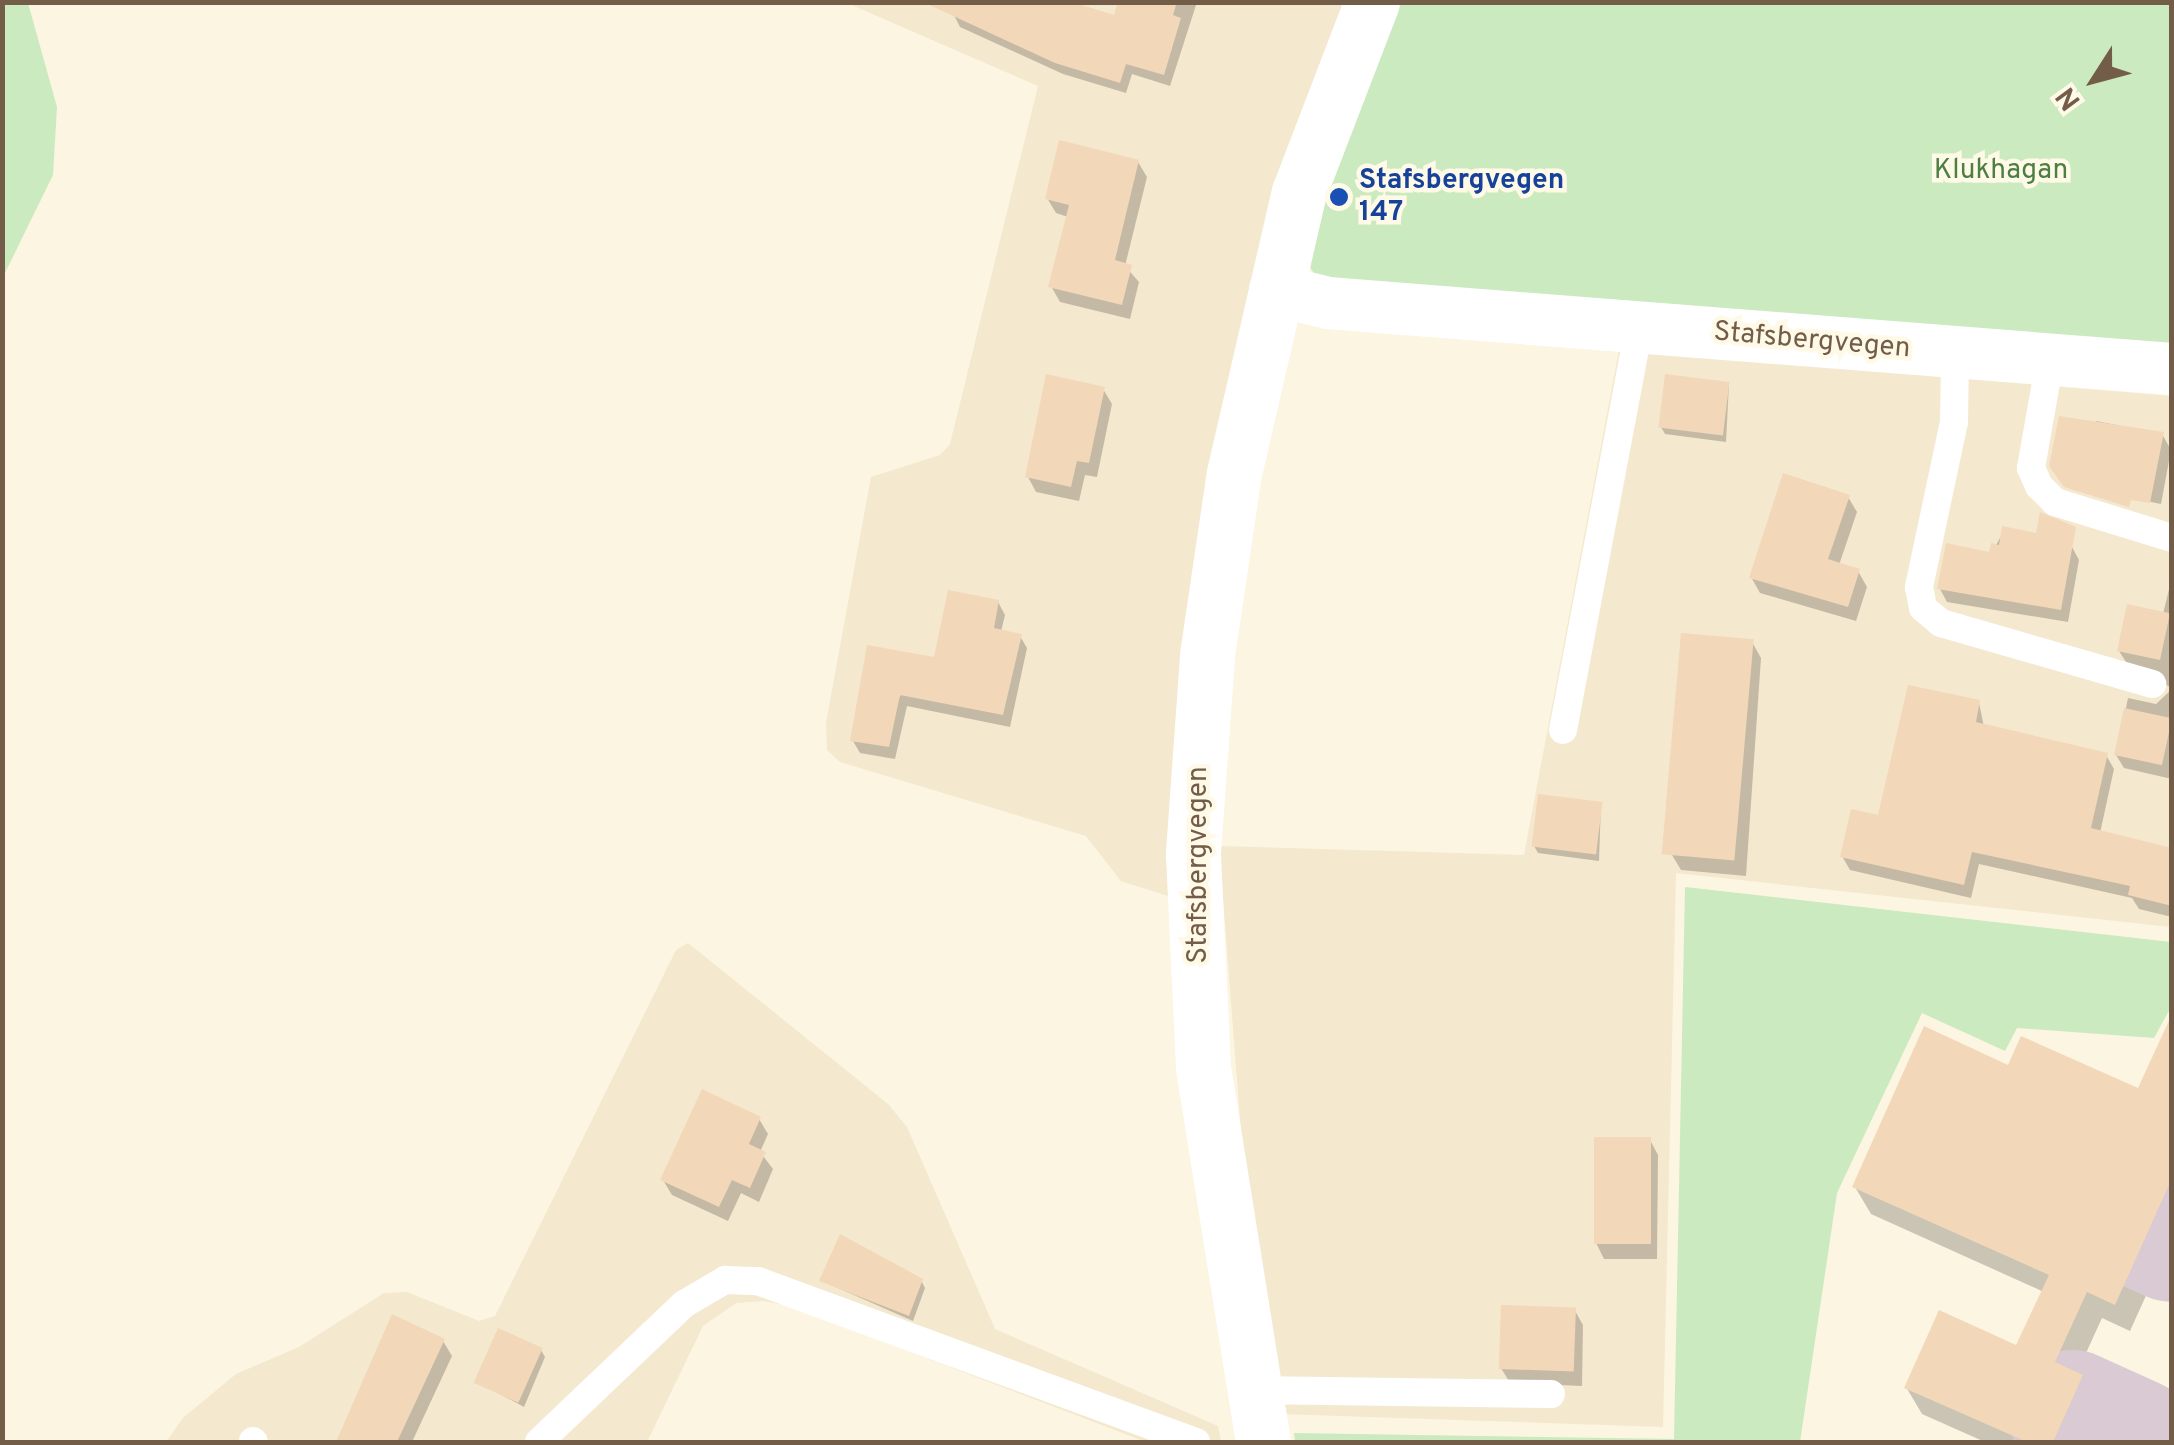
<!DOCTYPE html>
<style>
body{margin:0}
#map{position:relative;width:2174px;height:1445px;overflow:hidden;background:#fcf5e1;font-family:Overpass,sans-serif}
div>[style]{position:absolute}
[style*='--x']{left:calc(var(--x)*1px);top:calc(var(--y)*1px);width:calc(var(--w)*1px);rotate:calc(var(--a)*1deg)}
.residential>*{inset:0;background:#f4e8cf}
.green>*{inset:0;background:#cbeac0}
.shadow>*{inset:0;background:#0003}
.taxiway>*{height:128px;margin:-64px;padding:0 64px;transform-origin:64px;border-radius:64px;background:#dacad3}
.building>*{inset:0;background:#f2d7b8;transform-origin:0 0}
.service>*{height:28px;margin:-14px;padding:0 14px;transform-origin:14px;border-radius:14px;background:#fff}
.minor>*{height:52px;margin:-26px;padding:0 26px;transform-origin:26px;border-radius:26px;background:#fff}
.secondary>*{height:55px;margin:-27.5px;padding:0 27.5px;transform-origin:27.5px;border-radius:27.5px;background:#fff}
.dots>*{width:28px;height:28px;translate:-50% -50%;box-sizing:border-box;border:5px solid #fff9e7;border-radius:50%}
span{translate:-50% -50%;white-space:nowrap;text-align:center;line-height:1.15;-webkit-text-stroke:9px #fff9e7;paint-order:stroke}
.park-label{font-size:28px;color:#4c7f42}
.transit-label{font-size:28px;color:#164399;font-weight:700}
.left{translate:0 -50%;text-align:left}
.street-label{font-size:28px;color:#735d48}
.frame{position:absolute;inset:0;border:5px solid #735d48;pointer-events:none}
.north{position:absolute;left:2044px;top:30px;width:100px;height:100px;-webkit-text-stroke:8px #fff9e7;paint-order:stroke;rotate:234deg;font-size:28px;font-weight:700;line-height:40px;text-align:center;color:#735d48}
.north::after{content:'';display:block;margin:auto;width:35px;height:45px;background:#735d48;clip-path:polygon(50% 0,100% 100%,50% 72%,0 100%)}
</style>
<div id="map">
<div class="residential">
<div style="clip-path:polygon(847px 3px,1353px 3px,1168px 896px,1121px 881px,1086px 836px,840px 762px,827px 750px,826px 723px,871px 477px,940px 455px,950px 444px,1038px 86px)"></div>
<div style="clip-path:polygon(1619px 350px,2171px 396px,2171px 927px,1676px 873px,1663px 1427px,1282px 1414px,1241px 1132px,1219px 846px,1524px 855px)"></div>
<div style="clip-path:polygon(688px 943px,888px 1104px,907px 1127px,995px 1329px,1218px 1426px,1221px 1442px,1146px 1442px,790px 1306px,763px 1301px,736px 1303px,703px 1326px,647px 1442px,166px 1442px,183px 1418px,236px 1374px,299px 1347px,384px 1293px,407px 1292px,479px 1321px,495px 1316px,676px 950px)"></div>
</div>
<div class="green">
<div style="clip-path:polygon(3px 2px,28px 3px,57px 107px,53px 175px,3px 277px)"></div>
<div style="clip-path:polygon(1397px 3px,2171px 3px,2171px 354px,1316px 277px,1301px 252px)"></div>
<div style="clip-path:polygon(1685px 887px,2171px 942px,2171px 1007px,2154px 1038px,2017px 1028px,2005px 1051px,1922px 1013px,1837px 1193px,1800px 1442px,1295px 1442px,1294px 1433px,1674px 1439px)"></div>
</div>
<div class="shadow">
<div style="clip-path:polygon(1121px 2px,1197px 2px,1170px 86px,1132px 74px,1126px 93px,1063px 74px,960px 27px,954px 15px,1116px 18px)"></div>
<div style="clip-path:polygon(1138px 162px,1147px 177px,1125px 266px,1139px 282px,1130px 319px,1060px 302px,1051px 286px,1068px 217px,1056px 213px,1047px 198px)"></div>
<div style="clip-path:polygon(1729px 384px,1726px 442px,1665px 434px,1661px 427px)"></div>
<div style="clip-path:polygon(1103px 389px,1112px 404px,1097px 477px,1085px 475px,1079px 501px,1036px 492px,1028px 477px)"></div>
<div style="clip-path:polygon(2096px 421px,2162px 434px,2171px 450px,2161px 504px,2062px 484px)"></div>
<div style="clip-path:polygon(1848px 497px,1857px 512px,1839px 565px,1858px 571px,1867px 587px,1856px 621px,1760px 593px,1751px 577px)"></div>
<div style="clip-path:polygon(2003px 532px,2072px 547px,2079px 560px,2068px 622px,1947px 602px,1940px 589px,1991px 555px)"></div>
<div style="clip-path:polygon(2172px 577px,2172px 688px,2128px 665px,2119px 651px,2163px 614px)"></div>
<div style="clip-path:polygon(998px 602px,1005px 615px,1001px 632px,1020px 636px,1027px 648px,1010px 727px,907px 706px,895px 759px,860px 753px,853px 741px)"></div>
<div style="clip-path:polygon(1752px 642px,1761px 658px,1746px 876px,1681px 870px,1672px 855px)"></div>
<div style="clip-path:polygon(2172px 689px,2172px 779px,2124px 768px,2116px 755px,2128px 698px,2156px 704px)"></div>
<div style="clip-path:polygon(1979px 703px,1984px 727px,2106px 755px,2114px 769px,2100px 833px,2169px 850px,2172px 838px,2172px 917px,2139px 909px,2132px 898px,1979px 864px,1971px 898px,1850px 870px,1842px 856px)"></div>
<div style="clip-path:polygon(1601px 804px,1599px 861px,1538px 853px,1534px 846px)"></div>
<div style="clip-path:polygon(2172px 1020px,2172px 1238px,2130px 1331px,2102px 1318px,2076px 1375px,2097px 1404px,2080px 1442px,1985px 1442px,1922px 1414px,1906px 1387px,2017px 1348px,2044px 1292px,1871px 1214px,1855px 1187px,2009px 1068px,2139px 1092px)"></div>
<div style="clip-path:polygon(759px 1119px,768px 1134px,760px 1152px,773px 1169px,759px 1202px,741px 1193px,728px 1221px,672px 1195px,663px 1180px)"></div>
<div style="clip-path:polygon(1650px 1140px,1658px 1155px,1657px 1259px,1604px 1259px,1596px 1243px)"></div>
<div style="clip-path:polygon(921px 1280px,925px 1288px,913px 1321px,822px 1281px)"></div>
<div style="clip-path:polygon(1574px 1309px,1583px 1325px,1582px 1386px,1510px 1383px,1501px 1368px)"></div>
<div style="clip-path:polygon(393px 1318px,443px 1341px,452px 1356px,412px 1442px,338px 1442px)"></div>
<div style="clip-path:polygon(541px 1350px,545px 1357px,524px 1407px,478px 1382px)"></div>
</div>
<div class="taxiway">
<div style="--x:2150;--y:1228;--w:24;--a:24"></div>
<div style="--x:2072;--y:1414;--w:68;--a:24.3"></div>
</div>
<div class="building">
<div style="clip-path:polygon(923px 2px,1072px 2px,1114px 15px,1118px 2px,1177px 2px,1173px 15px,1181px 18px,1164px 75px,1126px 64px,1120px 83px,1055px 63px)"></div>
<div style="clip-path:polygon(1059px 140px,1139px 160px,1115px 260px,1132px 265px,1122px 305px,1048px 287px,1069px 205px,1045px 199px)"></div>
<div style="clip-path:polygon(1046px 374px,1105px 387px,1089px 463px,1077px 461px,1071px 487px,1025px 477px)"></div>
<div style="left:1665px;top:374px;width:65px;height:54px;rotate:7deg"></div>
<div style="clip-path:polygon(2059px 416px,2164px 432px,2150px 503px,2131px 500px,2129px 507px,2064px 487px,2049px 466px)"></div>
<div style="clip-path:polygon(1783px 473px,1850px 495px,1828px 559px,1860px 569px,1848px 607px,1749px 578px)"></div>
<div style="clip-path:polygon(2040px 512px,2076px 527px,2061px 610px,1937px 589px,1946px 543px,1989px 552px,1991px 543px,1999px 545px,2002px 526px,2036px 533px)"></div>
<div style="clip-path:polygon(948px 590px,999px 600px,994px 628px,1022px 634px,1003px 715px,900px 695px,889px 747px,850px 741px,867px 645px,934px 657px)"></div>
<div style="left:2127px;top:604px;width:44px;height:48px;rotate:12deg"></div>
<div style="left:1681px;top:633px;width:73px;height:222px;rotate:5deg"></div>
<div style="clip-path:polygon(1908px 685px,1980px 700px,1976px 722px,2108px 753px,2091px 828px,2172px 848px,2172px 906px,2128px 895px,2130px 886px,1972px 852px,1964px 885px,1840px 857px,1851px 809px,1878px 815px)"></div>
<div style="left:2124px;top:708px;width:49px;height:48px;rotate:12deg"></div>
<div style="left:1538px;top:794px;width:65px;height:53px;rotate:7deg"></div>
<div style="clip-path:polygon(2172px 1014px,2172px 1178px,2115px 1305px,2087px 1292px,2055px 1362px,2083px 1375px,2053px 1442px,2027px 1442px,1904px 1388px,1939px 1310px,2016px 1345px,2049px 1275px,1852px 1187px,1924px 1026px,2008px 1065px,2021px 1036px,2138px 1088px)"></div>
<div style="clip-path:polygon(702px 1089px,761px 1117px,749px 1144px,766px 1152px,750px 1188px,732px 1180px,719px 1207px,660px 1180px)"></div>
<div style="left:1594px;top:1137px;width:57px;height:107px"></div>
<div style="clip-path:polygon(840px 1234px,923px 1279px,909px 1316px,819px 1281px)"></div>
<div style="left:1501px;top:1305px;width:75px;height:64px;rotate:2deg"></div>
<div style="clip-path:polygon(392px 1314px,445px 1339px,397px 1442px,336px 1442px)"></div>
<div style="left:498px;top:1328px;width:49px;height:60px;rotate:24deg"></div>
</div>
<div class="service">
<div style="--x:1955;--y:354;--w:68;--a:90.8"></div>
<div style="--x:1954;--y:422;--w:169;--a:102"></div>
<div style="--x:1919;--y:587;--w:21;--a:79"></div>
<div style="--x:1923;--y:608;--w:23;--a:40"></div>
<div style="--x:1941;--y:623;--w:220;--a:16.1"></div>
<div style="--x:2050;--y:360;--w:110;--a:100"></div>
<div style="--x:2031;--y:468;--w:20;--a:66"></div>
<div style="--x:2039;--y:486;--w:23;--a:45"></div>
<div style="--x:2055;--y:502;--w:122;--a:17.1"></div>
<div style="--x:1563;--y:730;--w:411;--a:-79.3"></div>
<div style="--x:1256;--y:1390;--w:295;--a:0.8"></div>
<div style="--x:253;--y:1441;--w:1;--a:45"></div>
<div style="--x:539;--y:1442;--w:200;--a:-43.6"></div>
<div style="--x:684;--y:1304;--w:48;--a:-30.3"></div>
<div style="--x:725;--y:1280;--w:33;--a:2"></div>
<div style="--x:758;--y:1281;--w:467;--a:20.2"></div>
</div>
<div class="minor">
<div style="--x:1275;--y:290;--w:55;--a:13.8"></div>
<div style="--x:1328;--y:303;--w:847;--a:4.47"></div>
</div>
<div class="secondary">
<div style="--x:1263;--y:1442;--w:380;--a:-99.1"></div>
<div style="--x:1203;--y:1067;--w:215;--a:-92.7"></div>
<div style="--x:1193;--y:852;--w:197;--a:-85.9"></div>
<div style="--x:1207;--y:655;--w:184;--a:-81.6"></div>
<div style="--x:1234;--y:473;--w:288;--a:-77"></div>
<div style="--x:1299;--y:192;--w:204;--a:-69"></div>
</div>
<div class="dots">
<div style="left:1339px;top:197px;background:#1a4fb4"></div>
</div>
<div class="park-label">
<span style="left:2001px;top:171px">Klukhagan</span>
</div>
<div class="transit-label">
<span class="left" style="left:1359px;top:197px">Stafsbergvegen<br>147</span>
</div>
<div class="street-label">
<span style="left:1812px;top:341px;rotate:5deg">Stafsbergvegen</span>
<span style="left:1199px;top:865px;rotate:-90deg">Stafsbergvegen</span>
</div>
<div class="frame"></div>
<div class="north">N</div>
</div>
